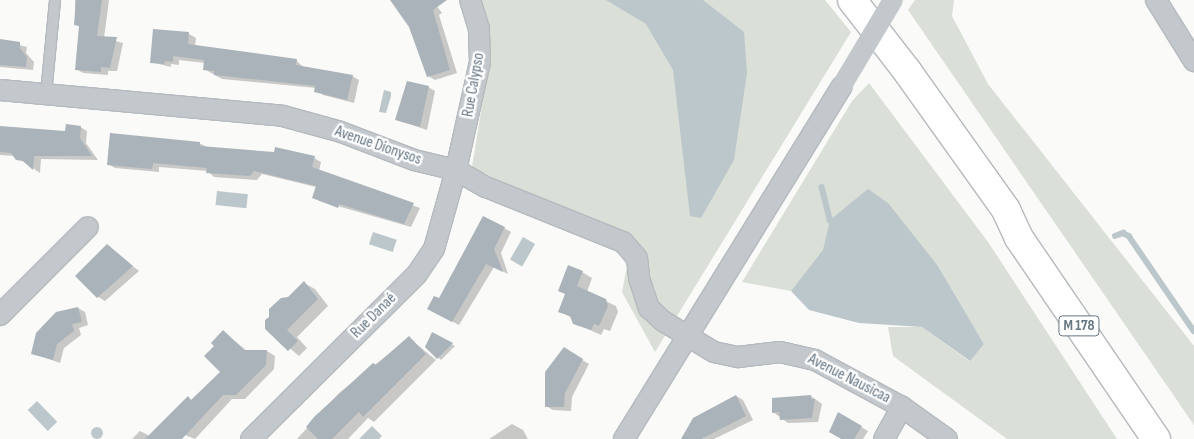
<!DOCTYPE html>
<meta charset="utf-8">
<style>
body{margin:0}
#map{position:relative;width:1194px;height:439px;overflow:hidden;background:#fafaf8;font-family:"Sofia Sans Condensed",sans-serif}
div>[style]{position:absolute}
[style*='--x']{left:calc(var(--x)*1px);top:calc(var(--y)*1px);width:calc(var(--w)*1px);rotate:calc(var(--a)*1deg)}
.green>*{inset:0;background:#dadfd7}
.water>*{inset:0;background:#bbc7cb;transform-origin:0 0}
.round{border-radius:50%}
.shadow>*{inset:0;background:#0003}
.stream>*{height:5.5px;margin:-2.75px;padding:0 2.75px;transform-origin:2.75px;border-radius:2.75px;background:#bbc7cb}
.building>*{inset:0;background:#aab3b9}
.roads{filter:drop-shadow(1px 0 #b5babe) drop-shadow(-1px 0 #b5babe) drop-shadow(0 1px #b5babe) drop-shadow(0 -1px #b5babe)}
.lane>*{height:10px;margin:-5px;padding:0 5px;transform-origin:5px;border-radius:5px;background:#c3c8cc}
.street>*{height:20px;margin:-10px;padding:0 10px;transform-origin:10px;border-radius:10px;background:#c3c8cc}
.primary>*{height:28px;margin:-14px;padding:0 14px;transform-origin:14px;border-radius:14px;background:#fff}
.street-bridge>*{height:20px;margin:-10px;padding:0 10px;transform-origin:10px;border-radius:10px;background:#c3c8cc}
span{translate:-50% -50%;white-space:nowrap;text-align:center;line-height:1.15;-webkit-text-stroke:5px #fff;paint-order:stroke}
.shield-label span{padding:1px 4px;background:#fff;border:1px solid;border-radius:4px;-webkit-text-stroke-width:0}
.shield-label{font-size:15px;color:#657683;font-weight:700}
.street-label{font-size:16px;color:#657683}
</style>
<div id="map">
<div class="green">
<div style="clip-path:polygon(473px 0,825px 0,851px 32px,655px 352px,622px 292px,631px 245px,472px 167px,485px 87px,484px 15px)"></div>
<div style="clip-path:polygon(915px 0,954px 0,952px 16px,988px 84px,1194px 346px,1194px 425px,908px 10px)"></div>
<div style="clip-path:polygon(869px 83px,988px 242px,1117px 439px,1007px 439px,893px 356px,888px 327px,922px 327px,969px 361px,984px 344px,938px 266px,913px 237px,830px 220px,824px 250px,791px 291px,742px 282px,852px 101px)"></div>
</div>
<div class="water">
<div style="clip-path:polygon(606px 0,703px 0,744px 32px,747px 73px,734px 160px,701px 218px,690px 216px,673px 70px,646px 24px)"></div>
<div style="clip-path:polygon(384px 90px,391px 92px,391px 96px,386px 113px,379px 112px)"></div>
<div style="clip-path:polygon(868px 189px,888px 203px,938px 266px,984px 344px,970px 361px,922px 327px,859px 323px,809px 310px,791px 291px,823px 250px,830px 220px)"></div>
<div style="left:217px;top:191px;width:31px;height:14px;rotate:6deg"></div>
<div style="left:373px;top:232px;width:25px;height:13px;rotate:18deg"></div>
<div style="left:523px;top:237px;width:14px;height:26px;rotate:30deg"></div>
<div style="left:37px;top:401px;width:29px;height:13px;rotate:46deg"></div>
<div style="clip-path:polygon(372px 426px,382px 436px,379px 439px,359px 439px)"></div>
<div class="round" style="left:91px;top:427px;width:12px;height:12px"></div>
</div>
<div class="shadow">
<div style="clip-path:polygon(75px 0,109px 0,104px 38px,123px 43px,117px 71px,108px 71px,108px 75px,83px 73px,76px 69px,80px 27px,75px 24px)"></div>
<div style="clip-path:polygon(392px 0,432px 0,442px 13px,439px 15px,457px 73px,435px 80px,428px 76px,410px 26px)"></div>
<div style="clip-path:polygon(189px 34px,196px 38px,195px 46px,296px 60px,303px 67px,352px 76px,359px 80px,354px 103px,323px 95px,316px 88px,222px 79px,204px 69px,205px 63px,179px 60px,179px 65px,171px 64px,171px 67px,151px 62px)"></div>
<div style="clip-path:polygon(0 40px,27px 47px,26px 53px,34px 62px,33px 70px,0 67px)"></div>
<div style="clip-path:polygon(428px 87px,435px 91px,427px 130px,397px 120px)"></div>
<div style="clip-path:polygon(80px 127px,87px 131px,86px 143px,98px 160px,41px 159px,40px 173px,15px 156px,0 155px,0 128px,66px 132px)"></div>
<div style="clip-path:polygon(199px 143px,207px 147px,314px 158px,321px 162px,319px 171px,420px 208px,411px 227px,320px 201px,313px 197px,316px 187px,262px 174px,257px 180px,214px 177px,208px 171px,159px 167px,159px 172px,115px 168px,108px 164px)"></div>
<div style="clip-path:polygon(504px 228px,511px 232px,501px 253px,508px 274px,494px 267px,459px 325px,436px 313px,439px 299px)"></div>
<div style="clip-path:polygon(107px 246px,139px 271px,105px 301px,98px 297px)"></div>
<div style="clip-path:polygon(582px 272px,592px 278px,587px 292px,616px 306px,618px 312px,610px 331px,604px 329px,601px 335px,574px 323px,572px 318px,559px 311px)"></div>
<div style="clip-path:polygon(304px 283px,315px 289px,328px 306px,297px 337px,307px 348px,299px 356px,266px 328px)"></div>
<div style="clip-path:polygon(78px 308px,85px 312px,88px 325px,79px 328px,81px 335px,64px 348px,60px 363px,32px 353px)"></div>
<div style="clip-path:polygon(224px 332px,247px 351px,267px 351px,275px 356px,274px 369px,245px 399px,232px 399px,195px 439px,185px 435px,181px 439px,132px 439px,140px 431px,150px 436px,188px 398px,193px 401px,222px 372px,216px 346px)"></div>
<div style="clip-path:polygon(433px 334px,455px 346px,441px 360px,426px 347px)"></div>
<div style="clip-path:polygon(409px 338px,436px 360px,374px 422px,368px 418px,348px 439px,297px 439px,339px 393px)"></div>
<div style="clip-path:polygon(564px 349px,589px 364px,572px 397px,571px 411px,553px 410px,546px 406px)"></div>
<div style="clip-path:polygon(736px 396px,743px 400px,753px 420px,714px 439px,682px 439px)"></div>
<div style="clip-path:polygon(811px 396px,822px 404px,818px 422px,788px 423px,773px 412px)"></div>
<div style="clip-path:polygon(839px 414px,868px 431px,863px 439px,843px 439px)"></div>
<div style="clip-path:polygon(512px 424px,523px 430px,528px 439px,489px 439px)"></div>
</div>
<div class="stream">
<div style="--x:822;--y:187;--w:34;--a:76"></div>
<div style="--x:830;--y:220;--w:7;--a:45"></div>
<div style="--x:1115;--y:236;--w:9;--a:-21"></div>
<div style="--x:1123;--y:233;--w:7;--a:27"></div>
<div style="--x:1129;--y:236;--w:115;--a:55.6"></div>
</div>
<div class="building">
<div style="clip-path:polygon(76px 0,102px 0,97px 36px,117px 37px,110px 68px,101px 67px,101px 72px,75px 70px,79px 26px,74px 25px)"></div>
<div style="clip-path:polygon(390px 0,447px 0,433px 10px,450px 70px,427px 77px,409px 27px)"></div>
<div style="clip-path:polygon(153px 29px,189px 32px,188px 44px,297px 59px,296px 65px,353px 75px,347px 100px,314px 92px,315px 86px,214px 75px,214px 71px,203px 70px,204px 60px,173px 56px,173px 62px,165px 61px,164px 64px,150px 63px)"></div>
<div style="clip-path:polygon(0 39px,20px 42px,20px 48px,27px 57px,26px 67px,0 65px)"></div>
<div style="clip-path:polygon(407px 81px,429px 86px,420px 127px,395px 120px)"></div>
<div style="clip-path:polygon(66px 124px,81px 126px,80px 138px,92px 156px,34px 156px,33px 170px,23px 161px,16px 160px,11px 153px,0 152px,0 126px,65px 131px)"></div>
<div style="clip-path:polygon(110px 133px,200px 142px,200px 146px,274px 152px,275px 147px,315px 156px,312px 167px,414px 203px,404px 224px,339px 204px,338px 208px,312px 198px,316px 186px,254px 171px,250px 176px,206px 173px,207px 168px,153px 163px,152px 169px,107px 165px)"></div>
<div style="clip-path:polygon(483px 216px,505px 227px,494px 249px,503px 272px,486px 264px,452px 322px,427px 309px,434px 296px,439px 298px)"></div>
<div style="clip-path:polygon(107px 244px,133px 266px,97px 298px,75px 276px)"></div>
<div style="clip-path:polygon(568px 265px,583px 271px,577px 286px,606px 299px,608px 306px,599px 326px,594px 324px,591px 330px,573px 324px,570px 316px,558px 312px,565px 294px,558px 291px)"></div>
<div style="clip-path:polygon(304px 281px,318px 299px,287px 330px,298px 341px,288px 351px,265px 329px,265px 320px,269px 317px,269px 309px,281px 298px,288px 297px)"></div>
<div style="clip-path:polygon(78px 307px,82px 322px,72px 324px,74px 331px,57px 344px,53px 360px,31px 354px,36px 333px,56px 312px)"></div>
<div style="clip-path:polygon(223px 330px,244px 350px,267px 350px,266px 365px,236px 395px,223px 395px,182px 439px,145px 439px,188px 396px,191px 400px,220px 372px,204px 356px,214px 346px,211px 343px)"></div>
<div style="clip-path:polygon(432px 332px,453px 343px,437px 359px,425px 347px)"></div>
<div style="clip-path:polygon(409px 336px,426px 354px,363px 417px,359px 412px,332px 439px,318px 439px,306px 427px,314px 417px,373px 363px,376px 365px)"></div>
<div style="clip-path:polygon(564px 347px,583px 359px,565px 393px,564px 407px,545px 407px,545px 372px)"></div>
<div style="clip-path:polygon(736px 395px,746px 416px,701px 439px,681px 439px,693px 418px)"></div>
<div style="clip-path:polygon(811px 395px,811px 399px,815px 399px,812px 418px,780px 420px,779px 412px,772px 413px,772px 398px)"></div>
<div style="clip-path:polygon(838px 412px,862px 426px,854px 439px,841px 439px,829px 432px)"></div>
</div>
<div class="roads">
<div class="lane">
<div style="--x:46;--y:94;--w:94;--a:-84.5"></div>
</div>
<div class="street">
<div style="--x:1156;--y:0;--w:72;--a:58.1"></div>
<div style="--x:0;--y:90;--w:284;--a:5.2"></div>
<div style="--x:283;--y:116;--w:60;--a:15.4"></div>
<div style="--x:341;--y:132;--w:78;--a:21"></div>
<div style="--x:414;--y:160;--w:43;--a:13.4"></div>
<div style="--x:456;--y:170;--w:34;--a:30"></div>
<div style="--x:486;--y:187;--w:148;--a:21.9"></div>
<div style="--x:623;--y:242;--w:21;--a:49"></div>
<div style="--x:637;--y:258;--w:20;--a:84"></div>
<div style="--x:639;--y:278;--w:32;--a:72"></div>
<div style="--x:649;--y:308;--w:19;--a:43"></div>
<div style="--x:663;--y:321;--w:60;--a:31.3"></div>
<div style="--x:714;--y:352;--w:25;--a:12"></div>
<div style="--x:738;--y:357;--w:42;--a:-6.8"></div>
<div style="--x:780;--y:352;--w:36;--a:13"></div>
<div style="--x:815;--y:360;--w:99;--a:28.4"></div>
<div style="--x:902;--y:407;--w:55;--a:35.4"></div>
<div style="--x:0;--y:315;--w:124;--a:-45"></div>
<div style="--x:251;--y:439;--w:234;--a:-44.8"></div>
<div style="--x:417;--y:274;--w:30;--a:-56"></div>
<div style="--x:434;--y:249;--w:82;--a:-74.4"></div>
<div style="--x:456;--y:170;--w:111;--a:-77.5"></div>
<div style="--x:480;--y:62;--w:33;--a:-92"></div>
<div style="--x:479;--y:29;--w:30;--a:-107"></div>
<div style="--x:624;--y:439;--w:414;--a:-58.3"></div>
<div style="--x:884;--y:439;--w:37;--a:-61"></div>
</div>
<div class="primary">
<div style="--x:852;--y:0;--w:90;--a:52.2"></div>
<div style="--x:907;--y:71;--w:171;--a:54.5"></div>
<div style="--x:1006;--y:210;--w:31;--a:65"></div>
<div style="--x:1019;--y:238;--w:243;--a:55.7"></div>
</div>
</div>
<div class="street-bridge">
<div style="--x:841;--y:87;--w:101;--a:-59.1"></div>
</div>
<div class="shield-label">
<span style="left:1079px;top:326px">M 178</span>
</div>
<div class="street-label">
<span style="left:474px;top:85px;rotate:-80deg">Rue Calypso</span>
<span style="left:378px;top:146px;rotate:19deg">Avenue Dionysos</span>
<span style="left:374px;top:316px;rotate:-45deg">Rue Danaé</span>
<span style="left:849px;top:379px;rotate:27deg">Avenue Nausicaa</span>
</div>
</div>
